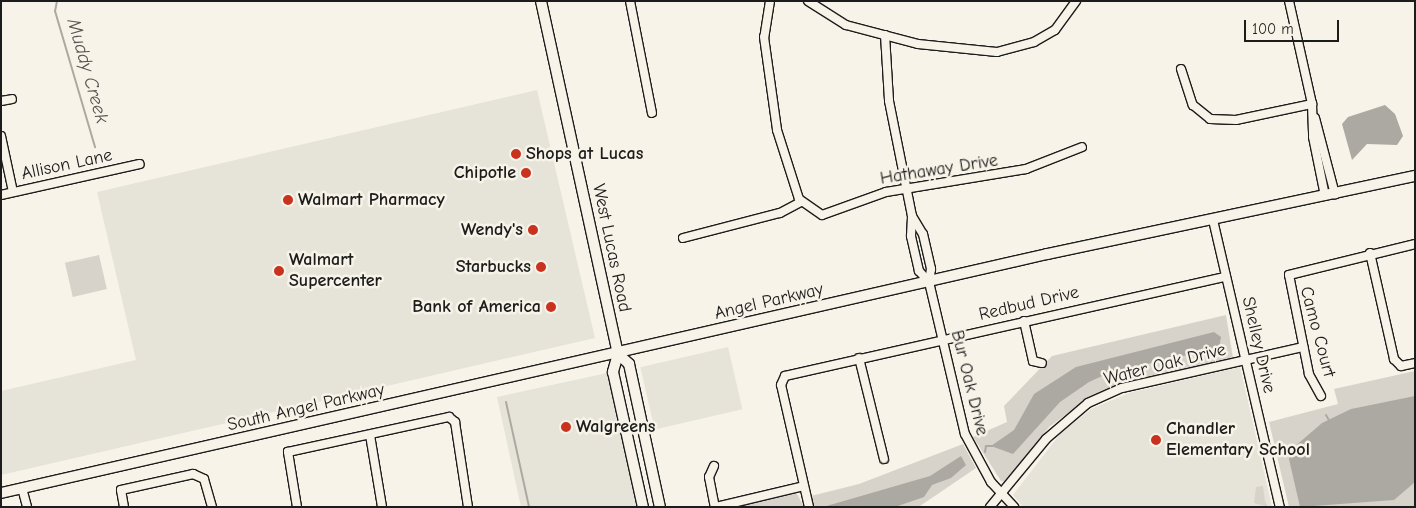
<!DOCTYPE html>
<style>
body{margin:0}
#map{position:relative;width:1416px;height:508px;overflow:hidden;background:#f7f3e8;font-family:"Comic Neue",sans-serif}
div>[style]{position:absolute}
[style*='--x']{left:calc(var(--x)*1px);top:calc(var(--y)*1px);width:calc(var(--w)*1px);rotate:calc(var(--a)*1deg)}
.built>*{inset:0;background:#e6e3d9;transform-origin:0 0}
.green>*{inset:0;background:#d7d3cb;transform-origin:0 0}
.water>*{inset:0;background:#aca9a2}
.stream>*{height:2px;margin:-1px;padding:0 1px;transform-origin:1px;border-radius:1px;background:#aca9a2}
.roads{filter:drop-shadow(1px 0 #1c1c1c) drop-shadow(-1px 0 #1c1c1c) drop-shadow(0 1px #1c1c1c) drop-shadow(0 -1px #1c1c1c)}
.minor>*{height:8px;margin:-4px;padding:0 4px;transform-origin:4px;border-radius:4px;background:#f7f3e8}
.major>*{height:10px;margin:-5px;padding:0 5px;transform-origin:5px;border-radius:5px;background:#f7f3e8}
.dots>*{width:14px;height:14px;translate:-50% -50%;box-sizing:border-box;border:2px solid #f7f3e8;border-radius:50%}
span{translate:-50% -50%;white-space:nowrap;text-align:center;line-height:1.15;-webkit-text-stroke:5px #f7f3e8;paint-order:stroke}
.poi-label{font-size:18px;color:#1c1c1c;font-weight:700}
.left{translate:0 -50%;text-align:left}
.right{translate:-100% -50%;text-align:right}
.street-label{font-size:18px;color:#1c1c1c}
.water-label{font-size:19px;color:#565452;font-style:italic}
.frame{position:absolute;inset:0;border:2px solid #1c1c1c;pointer-events:none}
.scale{position:absolute;left:1244px;top:20px;width:95px;height:22px;box-sizing:border-box;border:2px solid #1c1c1c;border-top:0;padding-left:6px;font-size:15px;line-height:18px;white-space:nowrap;color:#1c1c1c;-webkit-text-stroke:4px #f7f3e8;paint-order:stroke}
</style>
<div id="map">
<div class="built">
<div style="clip-path:polygon(537px 90px,595px 338px,1px 475px,1px 391px,136px 360px,97px 192px)"></div>
<div style="left:728px;top:347px;width:64px;height:90px;rotate:77deg"></div>
<div style="clip-path:polygon(1240px 367px,1272px 507px,1023px 507px,1013px 495px,1060px 434px,1091px 409px,1129px 393px)"></div>
<div style="clip-path:polygon(607px 373px,637px 507px,521px 507px,497px 397px)"></div>
</div>
<div class="green">
<div style="left:99px;top:255px;width:35px;height:35px;rotate:77deg"></div>
<div style="clip-path:polygon(1226px 315px,1233px 358px,1116px 385px,1090px 397px,1049px 427px,1008px 482px,1001px 481px,973px 437px,1007px 422px,1004px 406px,1052px 356px)"></div>
<div style="clip-path:polygon(1415px 371px,1415px 507px,1289px 507px,1269px 422px,1338px 404px,1334px 389px)"></div>
<div style="clip-path:polygon(963px 444px,976px 468px,920px 506px,813px 507px,811px 496px,859px 484px)"></div>
<div style="clip-path:polygon(1263px 486px,1265px 501px,1268px 507px,1254px 503px,1256px 487px)"></div>
<div style="clip-path:polygon(796px 492px,804px 507px,737px 507px,795px 493px)"></div>
</div>
<div class="water">
<div style="clip-path:polygon(1385px 105px,1395px 114px,1403px 136px,1397px 145px,1367px 144px,1352px 160px,1342px 124px,1348px 117px)"></div>
<div style="clip-path:polygon(1214px 332px,1221px 337px,1219px 348px,1111px 372px,1089px 382px,1060px 402px,1013px 454px,991px 446px,1014px 430px,1034px 394px,1076px 367px)"></div>
<div style="clip-path:polygon(1415px 396px,1415px 482px,1394px 500px,1300px 507px,1289px 459px,1293px 448px,1322px 423px,1351px 409px)"></div>
<div style="clip-path:polygon(961px 456px,966px 465px,951px 478px,932px 485px,924px 497px,895px 507px,823px 507px,930px 476px)"></div>
</div>
<div class="stream">
<div style="--x:57;--y:1;--w:10;--a:101"></div>
<div style="--x:55;--y:11;--w:142;--a:73.6"></div>
<div style="--x:506;--y:402;--w:107;--a:77.6"></div>
<div style="--x:1326;--y:415;--w:8;--a:60"></div>
<div style="--x:985;--y:452;--w:6;--a:-81"></div>
<div style="--x:986;--y:446;--w:7;--a:0"></div>
</div>
<div class="roads">
<div class="minor">
<div style="--x:630;--y:1;--w:114;--a:78.9"></div>
<div style="--x:770;--y:1;--w:36;--a:99"></div>
<div style="--x:764;--y:37;--w:94;--a:82"></div>
<div style="--x:777;--y:130;--w:72;--a:72.3"></div>
<div style="--x:799;--y:199;--w:28;--a:35"></div>
<div style="--x:822;--y:215;--w:68;--a:-19.8"></div>
<div style="--x:886;--y:192;--w:142;--a:-9.3"></div>
<div style="--x:1026;--y:169;--w:60;--a:-21.4"></div>
<div style="--x:808;--y:1;--w:45;--a:32.3"></div>
<div style="--x:846;--y:25;--w:74;--a:14.8"></div>
<div style="--x:918;--y:44;--w:79;--a:5.8"></div>
<div style="--x:997;--y:52;--w:38;--a:-15"></div>
<div style="--x:1034;--y:42;--w:24;--a:-30"></div>
<div style="--x:1055;--y:30;--w:36;--a:-54"></div>
<div style="--x:1289;--y:1;--w:106;--a:77.4"></div>
<div style="--x:1312;--y:104;--w:33;--a:88"></div>
<div style="--x:1313;--y:137;--w:60;--a:78.5"></div>
<div style="--x:885;--y:35;--w:66;--a:86.5"></div>
<div style="--x:889;--y:101;--w:117;--a:78.7"></div>
<div style="--x:1181;--y:69;--w:38;--a:72"></div>
<div style="--x:1193;--y:105;--w:22;--a:39"></div>
<div style="--x:1210;--y:119;--w:26;--a:2"></div>
<div style="--x:1236;--y:120;--w:78;--a:-11.9"></div>
<div style="--x:1;--y:101;--w:11;--a:-10"></div>
<div style="--x:1315;--y:118;--w:79;--a:75.3"></div>
<div style="--x:1;--y:136;--w:57;--a:77.9"></div>
<div style="--x:1;--y:195;--w:142;--a:-12.6"></div>
<div style="--x:1213;--y:220;--w:295;--a:76.9"></div>
<div style="--x:683;--y:238;--w:100;--a:-14.5"></div>
<div style="--x:780;--y:213;--w:24;--a:-28"></div>
<div style="--x:1370;--y:253;--w:109;--a:77.2"></div>
<div style="--x:1394;--y:359;--w:10;--a:45"></div>
<div style="--x:1401;--y:366;--w:14;--a:-12"></div>
<div style="--x:929;--y:282;--w:15;--a:-132"></div>
<div style="--x:919;--y:271;--w:36;--a:-103"></div>
<div style="--x:911;--y:236;--w:20;--a:-87"></div>
<div style="--x:912;--y:216;--w:21;--a:59"></div>
<div style="--x:923;--y:234;--w:36;--a:77"></div>
<div style="--x:931;--y:269;--w:13;--a:99"></div>
<div style="--x:929;--y:282;--w:156;--a:76.7"></div>
<div style="--x:965;--y:434;--w:55;--a:61.6"></div>
<div style="--x:991;--y:482;--w:34;--a:47"></div>
<div style="--x:1024;--y:321;--w:41;--a:77.3"></div>
<div style="--x:1033;--y:361;--w:9;--a:13"></div>
<div style="--x:859;--y:358;--w:104;--a:76.1"></div>
<div style="--x:1321;--y:396;--w:25;--a:-119"></div>
<div style="--x:1309;--y:374;--w:101;--a:-101.4"></div>
<div style="--x:1289;--y:275;--w:130;--a:-13.8"></div>
<div style="--x:370;--y:435;--w:73;--a:80.5"></div>
<div style="--x:714;--y:466;--w:12;--a:114"></div>
<div style="--x:709;--y:477;--w:31;--a:79"></div>
<div style="--x:22;--y:488;--w:20;--a:75"></div>
<div style="--x:124;--y:507;--w:17;--a:-100"></div>
<div style="--x:121;--y:490;--w:74;--a:-12.5"></div>
<div style="--x:193;--y:474;--w:12;--a:24"></div>
<div style="--x:204;--y:479;--w:29;--a:74"></div>
<div style="--x:297;--y:507;--w:56;--a:-99.3"></div>
<div style="--x:288;--y:452;--w:165;--a:-12.3"></div>
<div style="--x:449;--y:417;--w:8;--a:40"></div>
<div style="--x:455;--y:422;--w:86;--a:81.3"></div>
<div style="--x:716;--y:507;--w:90;--a:-13.4"></div>
<div style="--x:809;--y:507;--w:125;--a:-102.9"></div>
<div style="--x:781;--y:385;--w:10;--a:-66"></div>
<div style="--x:785;--y:376;--w:452;--a:-12.7"></div>
<div style="--x:990;--y:507;--w:88;--a:-50.5"></div>
<div style="--x:1046;--y:439;--w:55;--a:-40.6"></div>
<div style="--x:1088;--y:403;--w:37;--a:-24"></div>
<div style="--x:1122;--y:388;--w:186;--a:-12.8"></div>
</div>
<div class="major">
<div style="--x:541;--y:1;--w:361;--a:77.7"></div>
<div style="--x:618;--y:354;--w:19;--a:106"></div>
<div style="--x:613;--y:372;--w:138;--a:77.5"></div>
<div style="--x:618;--y:354;--w:15;--a:42"></div>
<div style="--x:629;--y:364;--w:146;--a:77.8"></div>
<div style="--x:1;--y:493;--w:1073;--a:-12.87"></div>
<div style="--x:1047;--y:254;--w:376;--a:-12"></div>
</div>
</div>
<div class="dots">
<div style="left:516px;top:154px;background:#c8321e"></div>
<div style="left:526px;top:173px;background:#c8321e"></div>
<div style="left:288px;top:200px;background:#c8321e"></div>
<div style="left:533px;top:230px;background:#c8321e"></div>
<div style="left:541px;top:267px;background:#c8321e"></div>
<div style="left:279px;top:271px;background:#c8321e"></div>
<div style="left:551px;top:307px;background:#c8321e"></div>
<div style="left:566px;top:427px;background:#c8321e"></div>
<div style="left:1156px;top:440px;background:#c8321e"></div>
</div>
<div class="poi-label">
<span class="left" style="left:526px;top:154px">Shops at Lucas</span>
<span class="right" style="left:516px;top:173px">Chipotle</span>
<span class="left" style="left:298px;top:200px">Walmart Pharmacy</span>
<span class="right" style="left:523px;top:230px">Wendy's</span>
<span class="left" style="left:289px;top:271px">Walmart<br>Supercenter</span>
<span class="right" style="left:531px;top:267px">Starbucks</span>
<span class="right" style="left:541px;top:307px">Bank of America</span>
<span class="left" style="left:576px;top:427px">Walgreens</span>
<span class="left" style="left:1166px;top:440px">Chandler<br>Elementary School</span>
</div>
<div class="street-label">
<span style="left:67px;top:165px;rotate:-12deg">Allison Lane</span>
<span style="left:939px;top:170px;rotate:-9deg">Hathaway Drive</span>
<span style="left:611px;top:248px;rotate:78deg">West Lucas Road</span>
<span style="left:769px;top:302px;rotate:-13deg">Angel Parkway</span>
<span style="left:1029px;top:304px;rotate:-13deg">Redbud Drive</span>
<span style="left:1317px;top:332px;rotate:75deg">Camo Court</span>
<span style="left:1258px;top:345px;rotate:77deg">Shelley Drive</span>
<span style="left:1165px;top:365px;rotate:-14deg">Water Oak Drive</span>
<span style="left:969px;top:383px;rotate:76deg">Bur Oak Drive</span>
<span style="left:306px;top:408px;rotate:-13deg">South Angel Parkway</span>
</div>
<div class="water-label">
<span style="left:87px;top:71px;rotate:74deg">Muddy Creek</span>
</div>
<div class="frame"></div>
<div class="scale">100 m</div>
</div>
